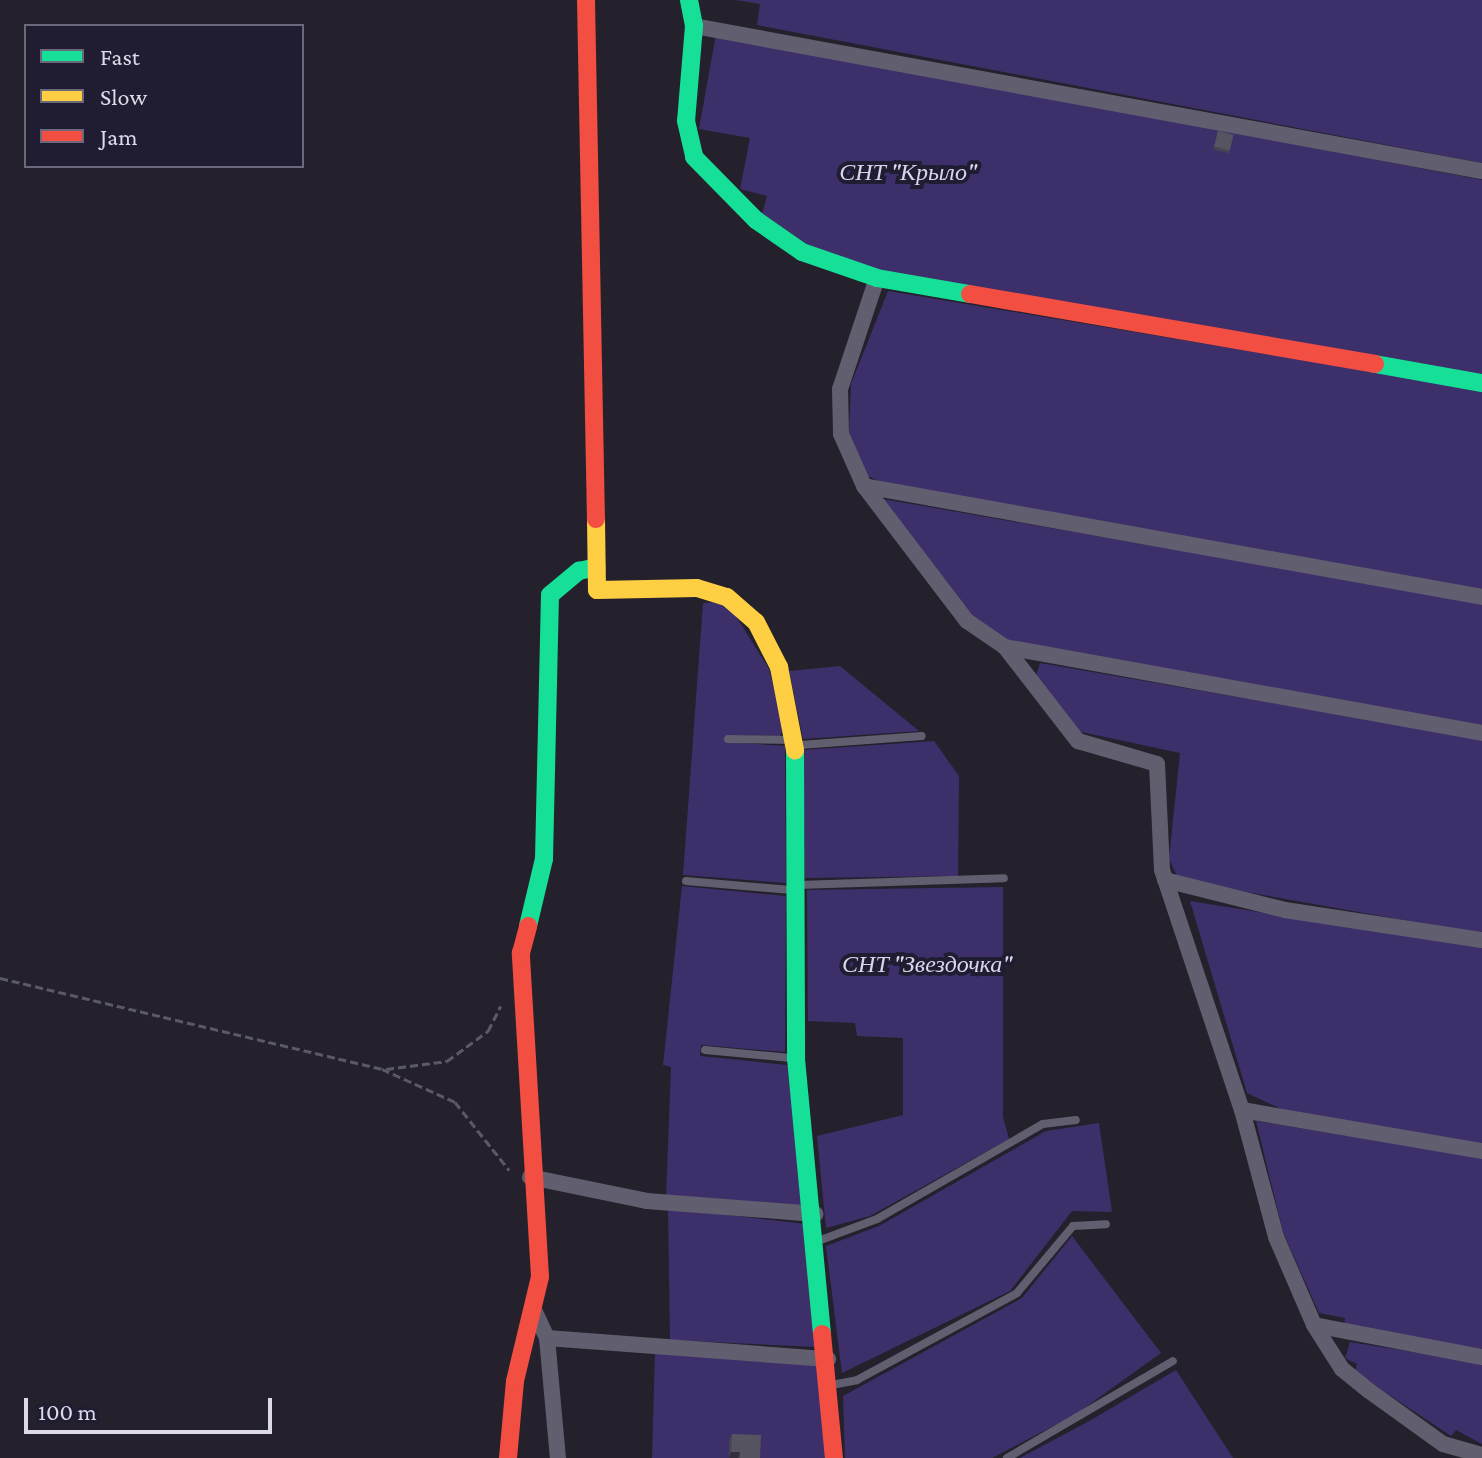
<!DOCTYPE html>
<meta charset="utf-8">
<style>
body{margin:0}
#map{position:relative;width:1482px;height:1458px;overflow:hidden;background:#24212d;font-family:"Crimson Pro",serif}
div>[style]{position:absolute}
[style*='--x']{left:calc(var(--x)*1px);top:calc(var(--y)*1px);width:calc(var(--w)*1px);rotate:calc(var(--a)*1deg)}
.green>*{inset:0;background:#3d306a}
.path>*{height:3px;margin-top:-1.5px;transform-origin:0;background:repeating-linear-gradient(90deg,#5b5967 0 8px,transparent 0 12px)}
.lane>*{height:8px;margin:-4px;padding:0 4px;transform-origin:4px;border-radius:4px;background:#615e6f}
.street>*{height:16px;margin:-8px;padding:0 8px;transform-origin:8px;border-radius:8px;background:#615e6f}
.fast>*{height:18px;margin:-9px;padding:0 9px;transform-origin:9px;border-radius:9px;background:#16e098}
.slow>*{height:18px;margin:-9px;padding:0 9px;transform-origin:9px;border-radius:9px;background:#ffcf43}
.jam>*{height:18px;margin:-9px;padding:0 9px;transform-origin:9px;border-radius:9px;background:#f24e42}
.wall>*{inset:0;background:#464450;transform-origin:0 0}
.shaded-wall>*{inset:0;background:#322f3b}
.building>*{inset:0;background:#565460;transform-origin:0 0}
span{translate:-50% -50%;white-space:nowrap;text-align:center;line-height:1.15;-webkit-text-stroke:8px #201c32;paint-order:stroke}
.park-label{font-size:24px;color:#d8d5ec;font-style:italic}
.legend{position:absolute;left:24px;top:24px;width:280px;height:144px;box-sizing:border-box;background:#201c32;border:2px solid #6b687b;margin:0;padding:10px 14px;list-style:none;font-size:24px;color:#dcdae9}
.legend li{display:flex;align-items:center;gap:16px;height:40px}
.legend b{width:40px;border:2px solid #6b687b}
.scale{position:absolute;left:24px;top:1398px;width:248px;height:36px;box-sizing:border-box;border:4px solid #dcdae9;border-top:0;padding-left:10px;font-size:24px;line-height:28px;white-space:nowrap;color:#dcdae9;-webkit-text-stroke:6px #201c32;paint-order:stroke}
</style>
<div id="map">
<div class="green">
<div style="clip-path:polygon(736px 0,1482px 0,1482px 163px,757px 25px,760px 4px)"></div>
<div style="clip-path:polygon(716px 34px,1482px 180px,1482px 375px,885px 272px,816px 250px,762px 214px,767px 196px,740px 189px,750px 138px,699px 129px)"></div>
<div style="clip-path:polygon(888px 291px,1482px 390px,1482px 590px,885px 484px,864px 474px,849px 436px,851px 384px)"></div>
<div style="clip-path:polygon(883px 499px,1482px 603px,1482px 725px,1009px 642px,980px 624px,900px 534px)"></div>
<div style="clip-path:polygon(727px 602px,769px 669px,784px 728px,780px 736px,726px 735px,725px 742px,785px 746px,786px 883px,683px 875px,703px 603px)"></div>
<div style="clip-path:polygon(1040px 663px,1482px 739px,1482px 934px,1179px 880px,1169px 859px,1180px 753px,1077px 731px,1036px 676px)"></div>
<div style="clip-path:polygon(840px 666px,919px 731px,803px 739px,789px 671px)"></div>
<div style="clip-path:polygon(934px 741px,959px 776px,958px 876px,805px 878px,803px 750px)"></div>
<div style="clip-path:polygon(682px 886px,786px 896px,785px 1052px,701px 1045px,700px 1056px,787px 1065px,805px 1207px,666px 1197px,671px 1067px,663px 1065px)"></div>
<div style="clip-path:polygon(1003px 887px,1003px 1117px,1009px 1139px,870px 1216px,826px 1228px,817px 1136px,903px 1115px,903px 1038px,857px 1036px,855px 1023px,808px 1021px,807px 890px)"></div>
<div style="clip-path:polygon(1190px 901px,1482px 948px,1482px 1144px,1281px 1109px,1247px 1093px)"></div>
<div style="clip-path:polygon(1256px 1121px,1482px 1158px,1482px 1351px,1344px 1327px,1345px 1318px,1319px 1313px,1283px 1232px)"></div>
<div style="clip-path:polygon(1099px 1123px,1112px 1212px,1072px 1211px,1010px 1291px,842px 1373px,826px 1246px,879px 1226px,1046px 1131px)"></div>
<div style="clip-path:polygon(668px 1208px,806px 1224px,817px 1347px,670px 1340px)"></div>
<div style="clip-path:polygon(1072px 1236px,1161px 1353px,1076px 1414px,992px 1458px,845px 1458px,843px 1396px,1022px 1298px)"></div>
<div style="clip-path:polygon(1350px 1342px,1482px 1363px,1482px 1444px,1456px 1430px,1451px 1436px,1355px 1372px,1357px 1364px,1345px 1358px)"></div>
<div style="clip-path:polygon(655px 1351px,821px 1364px,826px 1458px,652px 1458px)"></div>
<div style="clip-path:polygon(1176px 1370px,1233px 1458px,1020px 1458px,1091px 1420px)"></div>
</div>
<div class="path">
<div style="--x:0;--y:978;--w:393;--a:13.4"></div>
<div style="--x:382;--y:1069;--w:80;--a:24.3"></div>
<div style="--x:455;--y:1102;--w:87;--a:51.5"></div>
<div style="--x:386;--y:1069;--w:62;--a:-7.5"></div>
<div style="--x:447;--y:1061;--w:51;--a:-36.2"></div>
<div style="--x:488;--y:1031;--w:28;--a:-63"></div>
</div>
<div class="lane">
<div style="--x:728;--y:739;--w:65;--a:0.9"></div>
<div style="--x:800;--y:745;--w:122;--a:-4.2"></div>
<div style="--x:686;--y:881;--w:106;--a:4.9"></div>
<div style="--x:798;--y:885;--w:206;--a:-1.9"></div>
<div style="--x:705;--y:1050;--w:86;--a:5.3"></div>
<div style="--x:818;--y:1241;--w:63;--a:-20.4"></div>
<div style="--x:877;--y:1219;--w:191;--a:-29.8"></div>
<div style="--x:1043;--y:1124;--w:33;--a:-7"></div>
<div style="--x:832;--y:1385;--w:25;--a:-11"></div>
<div style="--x:857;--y:1380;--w:182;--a:-28.5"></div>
<div style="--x:1017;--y:1293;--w:87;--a:-50.1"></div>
<div style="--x:1073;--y:1226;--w:33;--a:-3"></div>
<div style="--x:1007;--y:1458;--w:192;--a:-30.3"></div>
</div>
<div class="street">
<div style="--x:694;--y:26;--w:801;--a:10.43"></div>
<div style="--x:877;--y:278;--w:117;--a:108.4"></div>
<div style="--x:840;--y:389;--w:45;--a:88.7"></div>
<div style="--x:841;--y:434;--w:57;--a:66.1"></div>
<div style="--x:864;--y:486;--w:628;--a:10.18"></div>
<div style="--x:864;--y:486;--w:170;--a:52.7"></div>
<div style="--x:967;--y:621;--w:46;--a:34.4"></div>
<div style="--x:1005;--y:647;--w:485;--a:10.2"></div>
<div style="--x:1005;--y:647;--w:119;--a:52.2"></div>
<div style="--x:1078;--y:741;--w:82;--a:16.2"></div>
<div style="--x:1157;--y:764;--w:106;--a:87.3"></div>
<div style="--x:1162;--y:870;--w:253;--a:71.6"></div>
<div style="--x:1242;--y:1110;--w:243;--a:9.7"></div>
<div style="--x:1165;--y:880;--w:124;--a:14"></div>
<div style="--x:1285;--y:910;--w:199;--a:8.7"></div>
<div style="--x:1242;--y:1110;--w:131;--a:75"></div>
<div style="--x:1276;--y:1237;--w:96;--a:66.6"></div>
<div style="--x:1314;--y:1325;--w:171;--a:10.8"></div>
<div style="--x:530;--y:1177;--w:119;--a:11.6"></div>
<div style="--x:647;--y:1201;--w:169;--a:4.4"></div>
<div style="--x:534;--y:1310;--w:31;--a:65"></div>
<div style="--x:547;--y:1338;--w:282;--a:4.3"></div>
<div style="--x:1314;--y:1325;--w:52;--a:57.5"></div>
<div style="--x:1342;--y:1369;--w:33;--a:39"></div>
<div style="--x:1368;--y:1390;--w:92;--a:35.8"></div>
<div style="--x:1443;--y:1444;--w:41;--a:15.8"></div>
<div style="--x:547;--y:1338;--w:121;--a:84.8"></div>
</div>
<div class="fast">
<div style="--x:689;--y:0;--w:26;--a:79"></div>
<div style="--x:694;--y:26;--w:95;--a:94.8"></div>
<div style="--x:686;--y:121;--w:37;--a:77"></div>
<div style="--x:694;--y:157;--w:88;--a:45.5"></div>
<div style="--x:756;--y:220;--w:56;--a:34.8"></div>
<div style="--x:802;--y:252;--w:79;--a:19.1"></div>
<div style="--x:877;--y:278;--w:94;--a:9.8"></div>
<div style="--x:1375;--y:364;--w:109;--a:10.1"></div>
<div style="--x:795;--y:750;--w:309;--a:89.8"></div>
<div style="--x:796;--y:1059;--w:276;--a:84.6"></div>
<div style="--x:528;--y:926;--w:69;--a:-76.6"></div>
<div style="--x:544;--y:859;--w:264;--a:-88.7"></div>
<div style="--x:550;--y:595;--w:38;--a:-40"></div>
<div style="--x:579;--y:571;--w:18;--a:-13"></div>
</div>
<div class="slow">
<div style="--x:596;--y:519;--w:71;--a:89.2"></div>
<div style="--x:597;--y:590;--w:100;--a:-1.1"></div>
<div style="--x:697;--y:588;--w:31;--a:17"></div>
<div style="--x:727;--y:597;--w:38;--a:41"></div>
<div style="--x:756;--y:622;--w:51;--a:62.9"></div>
<div style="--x:779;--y:667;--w:85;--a:79.1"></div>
</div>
<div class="jam">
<div style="--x:586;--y:0;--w:519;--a:88.9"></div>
<div style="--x:970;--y:294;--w:411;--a:9.8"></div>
<div style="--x:822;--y:1334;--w:125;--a:84.5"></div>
<div style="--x:508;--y:1458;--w:77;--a:-84.8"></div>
<div style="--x:515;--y:1381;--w:107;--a:-76.5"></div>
<div style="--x:540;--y:1277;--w:325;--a:-93.4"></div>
<div style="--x:521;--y:953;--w:28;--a:-75"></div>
</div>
<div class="wall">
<div style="left:1218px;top:131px;width:16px;height:19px;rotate:14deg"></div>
<div style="clip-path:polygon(732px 1434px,760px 1458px,729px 1458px,729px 1440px)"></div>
</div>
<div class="shaded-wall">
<div style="clip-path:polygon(731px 1452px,740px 1452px,738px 1458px,729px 1458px)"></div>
</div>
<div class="building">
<div style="left:1218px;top:131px;width:16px;height:16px;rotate:14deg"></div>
<div style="clip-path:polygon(732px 1434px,761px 1435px,760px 1458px,740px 1458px,740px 1452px,731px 1452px)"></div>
</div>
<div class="park-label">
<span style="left:908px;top:172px">СНТ "Крыло"</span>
<span style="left:927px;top:964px">СНТ "Звездочка"</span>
</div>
<ul class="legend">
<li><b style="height:10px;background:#16e098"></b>Fast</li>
<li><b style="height:10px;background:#ffcf43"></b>Slow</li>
<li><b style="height:10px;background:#f24e42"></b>Jam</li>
</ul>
<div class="scale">100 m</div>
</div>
